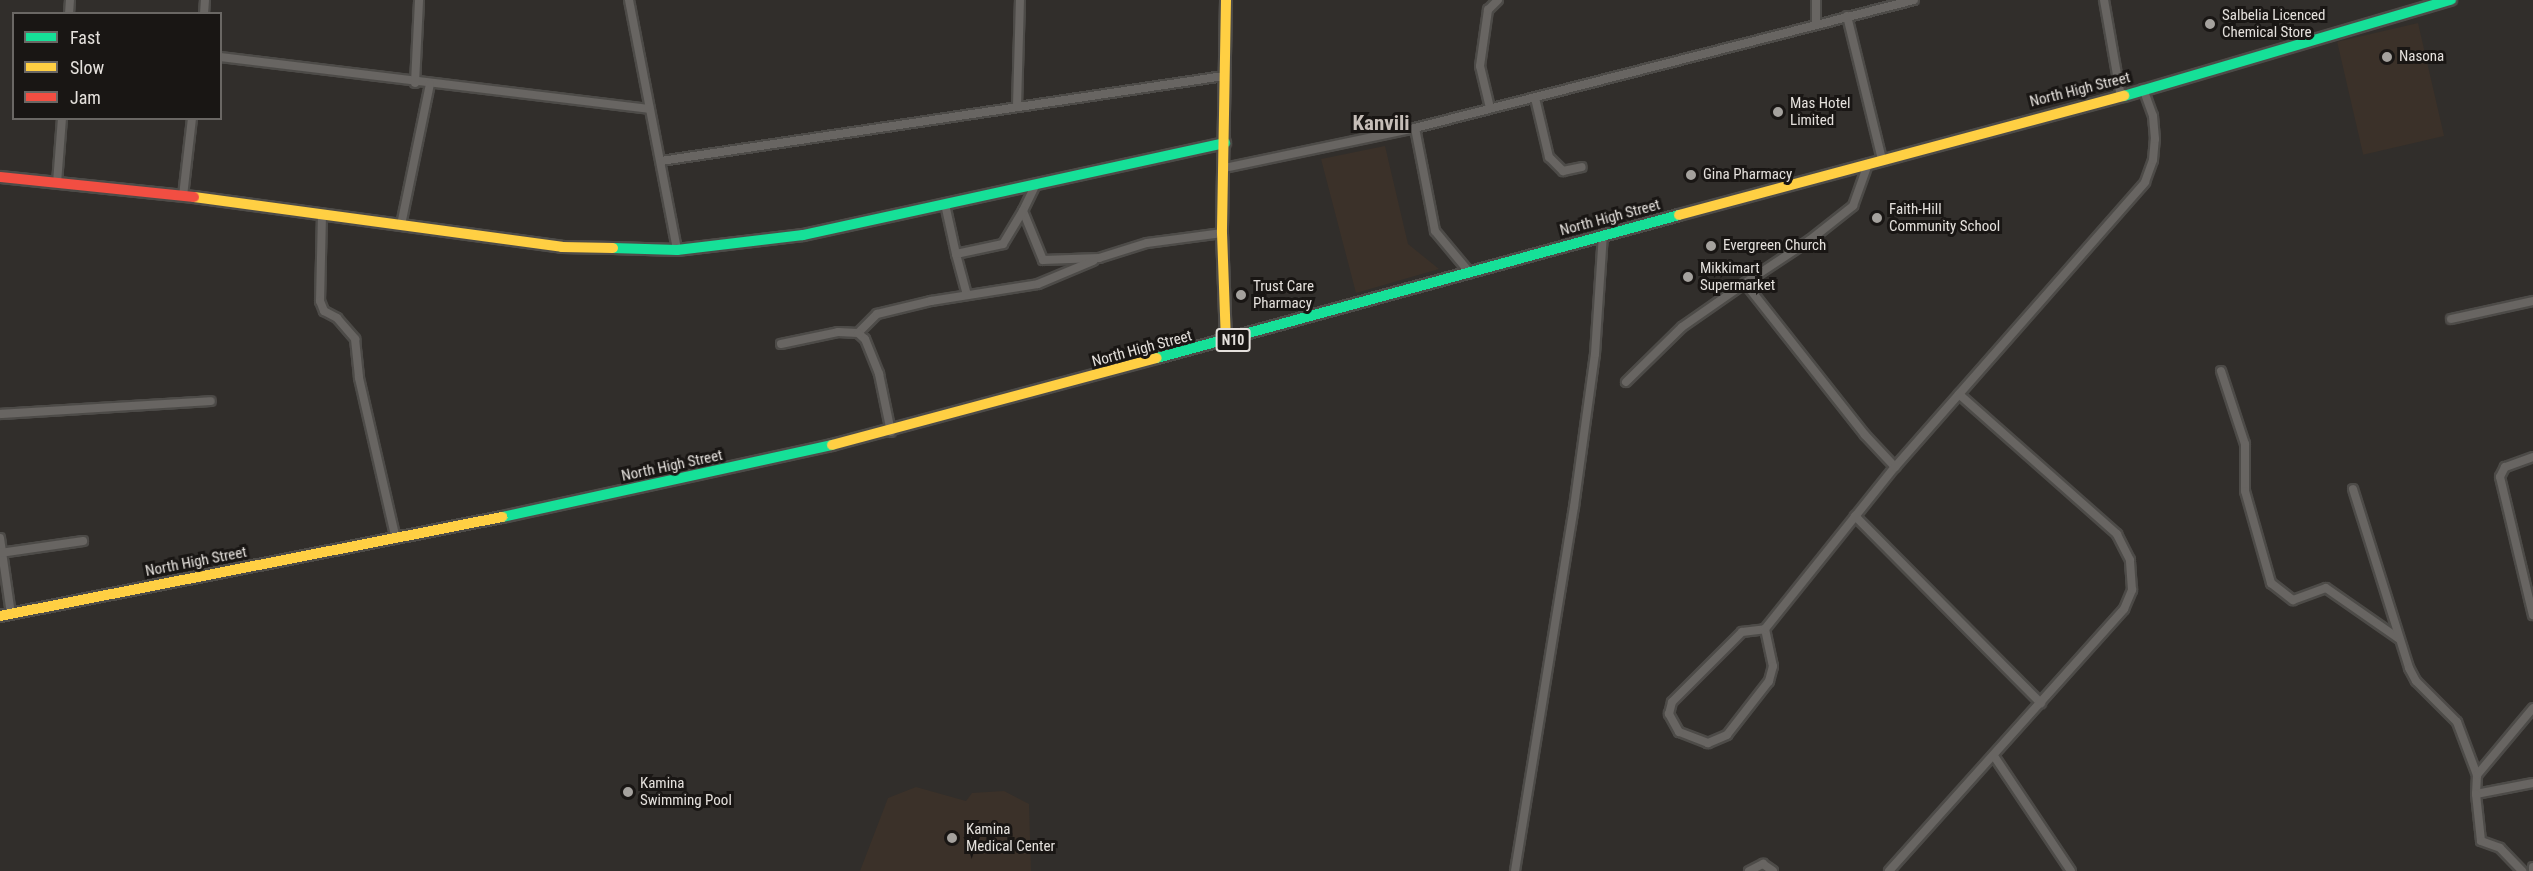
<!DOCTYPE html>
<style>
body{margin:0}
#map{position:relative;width:2533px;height:871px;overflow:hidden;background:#312e2b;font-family:"Roboto Condensed",sans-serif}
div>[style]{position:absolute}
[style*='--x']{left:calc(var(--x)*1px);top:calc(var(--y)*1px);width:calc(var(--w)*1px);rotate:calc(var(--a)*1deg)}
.built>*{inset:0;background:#3b3129;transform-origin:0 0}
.roads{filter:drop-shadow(2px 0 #4d4b48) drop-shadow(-2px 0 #4d4b48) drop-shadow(0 2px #4d4b48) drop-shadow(0 -2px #4d4b48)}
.street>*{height:8px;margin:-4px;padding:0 4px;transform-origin:4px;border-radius:4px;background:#686562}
.fast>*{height:10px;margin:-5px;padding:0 5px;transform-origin:5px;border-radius:5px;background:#16e098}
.slow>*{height:10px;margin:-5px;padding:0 5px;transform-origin:5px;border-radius:5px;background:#ffcf43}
.jam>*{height:10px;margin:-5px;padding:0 5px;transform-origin:5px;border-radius:5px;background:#f24e42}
.dots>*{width:16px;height:16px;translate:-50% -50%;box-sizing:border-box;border:3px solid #191614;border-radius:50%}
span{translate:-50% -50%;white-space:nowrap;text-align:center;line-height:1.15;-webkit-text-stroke:6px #191614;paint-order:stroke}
.shield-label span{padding:2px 4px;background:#191614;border:2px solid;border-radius:4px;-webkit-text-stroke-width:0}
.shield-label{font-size:14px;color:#e4e0dc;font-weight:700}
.poi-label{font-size:15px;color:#e4e0dc}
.left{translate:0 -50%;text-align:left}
.street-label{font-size:15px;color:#e4e0dc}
.district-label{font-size:21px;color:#c5bdb7;font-weight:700}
.legend{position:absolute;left:12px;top:12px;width:210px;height:108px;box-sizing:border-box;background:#191614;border:2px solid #6a6764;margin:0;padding:8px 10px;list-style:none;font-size:18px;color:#e4e0dc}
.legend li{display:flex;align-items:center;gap:12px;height:30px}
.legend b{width:30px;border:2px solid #6a6764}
</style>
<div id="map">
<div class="built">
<div style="left:2418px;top:23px;width:116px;height:83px;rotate:77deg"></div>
<div style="clip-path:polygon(1385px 146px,1408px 244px,1439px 269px,1356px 293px,1321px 159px)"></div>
<div style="clip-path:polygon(916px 787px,966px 801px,972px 793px,1004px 791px,1029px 804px,1031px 871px,860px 871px,888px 798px)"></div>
</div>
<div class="roads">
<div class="street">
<div style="--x:629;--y:0;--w:255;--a:79.1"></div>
<div style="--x:1816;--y:0;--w:25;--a:90"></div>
<div style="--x:2104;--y:0;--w:98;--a:80.1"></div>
<div style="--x:69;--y:14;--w:14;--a:-86"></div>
<div style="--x:204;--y:14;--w:14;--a:-86"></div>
<div style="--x:1847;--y:16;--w:148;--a:76.3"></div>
<div style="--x:220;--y:57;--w:432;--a:6.9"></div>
<div style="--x:415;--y:83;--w:83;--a:-87.2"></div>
<div style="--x:1535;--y:98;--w:61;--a:76.7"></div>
<div style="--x:1549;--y:157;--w:20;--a:45"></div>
<div style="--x:1563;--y:171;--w:19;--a:-12"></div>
<div style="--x:1017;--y:106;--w:106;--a:-88.4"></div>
<div style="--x:1490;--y:108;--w:43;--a:-103.4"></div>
<div style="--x:1480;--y:66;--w:57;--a:-81.9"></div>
<div style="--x:1488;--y:10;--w:14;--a:-45"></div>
<div style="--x:1415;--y:128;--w:105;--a:79"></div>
<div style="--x:1435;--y:231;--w:55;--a:50.2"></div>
<div style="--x:661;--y:161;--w:569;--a:-8.59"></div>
<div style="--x:1224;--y:168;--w:195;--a:-11.8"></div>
<div style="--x:1415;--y:128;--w:515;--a:-14.39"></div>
<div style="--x:57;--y:183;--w:65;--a:-85.6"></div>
<div style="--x:1035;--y:186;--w:28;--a:116"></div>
<div style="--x:1023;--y:211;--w:53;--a:67.8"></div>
<div style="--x:1043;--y:260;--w:56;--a:-2"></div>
<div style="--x:1099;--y:258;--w:50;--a:-17.4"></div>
<div style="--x:1147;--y:243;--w:76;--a:-7.6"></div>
<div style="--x:183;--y:196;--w:79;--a:-83.4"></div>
<div style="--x:945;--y:204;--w:51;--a:77.6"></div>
<div style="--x:322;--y:214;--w:87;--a:91.3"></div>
<div style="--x:320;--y:301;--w:11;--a:68"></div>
<div style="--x:324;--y:311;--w:15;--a:28"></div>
<div style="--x:337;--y:318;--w:28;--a:49"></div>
<div style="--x:355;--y:339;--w:39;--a:84"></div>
<div style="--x:359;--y:378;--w:165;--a:77.1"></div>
<div style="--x:401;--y:225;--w:144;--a:-78.4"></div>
<div style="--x:1745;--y:283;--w:78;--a:-33.5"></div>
<div style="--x:1810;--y:240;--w:55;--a:-38.3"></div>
<div style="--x:1853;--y:206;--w:45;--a:-70.3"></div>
<div style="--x:967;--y:295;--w:42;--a:-105"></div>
<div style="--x:956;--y:254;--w:48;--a:-12"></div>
<div style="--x:1003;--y:244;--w:39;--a:-59"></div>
<div style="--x:2451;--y:319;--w:84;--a:-12.4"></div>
<div style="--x:858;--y:333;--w:27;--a:-45"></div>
<div style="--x:877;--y:314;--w:56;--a:-13.5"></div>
<div style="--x:931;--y:301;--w:108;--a:-9"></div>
<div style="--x:1038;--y:284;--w:60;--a:-22.7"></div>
<div style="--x:781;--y:344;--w:58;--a:-11.9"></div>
<div style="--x:838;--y:332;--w:20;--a:3"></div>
<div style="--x:858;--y:333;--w:9;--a:41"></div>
<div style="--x:865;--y:339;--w:38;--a:68"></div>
<div style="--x:879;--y:374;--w:59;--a:78.3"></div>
<div style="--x:2221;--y:371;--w:77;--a:71.8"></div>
<div style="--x:2245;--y:444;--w:47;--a:90"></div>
<div style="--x:2245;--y:491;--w:96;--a:74.2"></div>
<div style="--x:2271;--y:583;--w:28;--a:38"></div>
<div style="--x:2293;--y:600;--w:35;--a:-20"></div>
<div style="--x:2326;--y:588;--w:88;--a:34.8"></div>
<div style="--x:1626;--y:382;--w:78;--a:-44.5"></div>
<div style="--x:1682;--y:327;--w:77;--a:-34.9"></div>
<div style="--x:1745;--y:283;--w:194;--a:51.7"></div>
<div style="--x:1865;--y:435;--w:44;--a:46.8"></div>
<div style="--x:0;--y:414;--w:211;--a:-3.5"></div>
<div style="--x:2533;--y:457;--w:30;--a:160"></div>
<div style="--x:2505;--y:467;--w:11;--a:117"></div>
<div style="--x:2500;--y:477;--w:142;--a:76.6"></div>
<div style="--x:2353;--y:489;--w:188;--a:72.6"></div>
<div style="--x:2409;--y:668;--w:15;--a:62"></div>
<div style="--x:2416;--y:681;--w:58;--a:45"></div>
<div style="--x:2457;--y:722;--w:57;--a:69.3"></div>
<div style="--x:2477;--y:775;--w:19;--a:93"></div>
<div style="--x:2476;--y:794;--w:58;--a:-10.9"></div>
<div style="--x:1855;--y:516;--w:264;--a:45.2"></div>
<div style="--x:0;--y:538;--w:77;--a:81.8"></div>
<div style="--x:0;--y:553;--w:84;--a:-8.2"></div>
<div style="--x:1765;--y:629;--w:38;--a:78"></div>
<div style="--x:1773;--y:666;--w:16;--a:105"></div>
<div style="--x:1769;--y:681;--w:68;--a:127.9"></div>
<div style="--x:1727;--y:735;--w:21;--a:157"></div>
<div style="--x:1708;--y:743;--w:31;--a:-159"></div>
<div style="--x:1679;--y:732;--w:21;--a:-119"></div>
<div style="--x:1669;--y:714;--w:12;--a:-76"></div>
<div style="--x:1672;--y:702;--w:99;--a:-45"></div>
<div style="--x:1742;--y:632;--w:23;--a:-7"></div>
<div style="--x:1765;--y:629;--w:208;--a:-51.3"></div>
<div style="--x:1895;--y:467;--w:379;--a:-48.7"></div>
<div style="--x:2145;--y:182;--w:23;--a:-70"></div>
<div style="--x:2153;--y:160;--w:21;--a:-85"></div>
<div style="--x:2155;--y:139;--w:23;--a:-95"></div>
<div style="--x:2153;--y:116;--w:29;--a:-110"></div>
<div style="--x:1994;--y:756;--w:138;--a:56.2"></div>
<div style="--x:2477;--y:775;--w:87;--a:-50.1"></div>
<div style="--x:2476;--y:794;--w:47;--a:83.9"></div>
<div style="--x:2481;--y:841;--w:20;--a:20"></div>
<div style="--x:2500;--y:848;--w:32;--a:46"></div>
<div style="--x:1515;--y:871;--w:369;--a:-80.8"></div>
<div style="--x:1574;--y:507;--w:154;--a:-82.2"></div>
<div style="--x:1595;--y:354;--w:119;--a:-86.2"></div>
<div style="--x:1749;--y:871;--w:16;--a:-27"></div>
<div style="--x:1763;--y:864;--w:12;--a:35"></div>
<div style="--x:1889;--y:871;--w:352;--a:-48.1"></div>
<div style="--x:2124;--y:609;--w:21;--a:-67"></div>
<div style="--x:2132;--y:590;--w:30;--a:-94"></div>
<div style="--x:2130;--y:560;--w:29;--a:-117"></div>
<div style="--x:2117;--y:534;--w:211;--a:-138.5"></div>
<div style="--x:2533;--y:871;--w:4;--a:-90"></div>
</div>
<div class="fast">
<div style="--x:2124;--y:96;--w:341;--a:-16.4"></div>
<div style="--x:613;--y:248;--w:64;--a:1.8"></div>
<div style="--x:677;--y:250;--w:127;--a:-6.8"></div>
<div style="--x:803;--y:235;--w:432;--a:-12.3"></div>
<div style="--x:1157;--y:358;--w:541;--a:-15.32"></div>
<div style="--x:502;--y:517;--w:338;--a:-12.3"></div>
</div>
<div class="slow">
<div style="--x:1226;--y:0;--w:233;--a:91"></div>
<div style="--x:1222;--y:233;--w:108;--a:87.9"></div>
<div style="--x:194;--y:197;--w:371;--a:7.7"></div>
<div style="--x:562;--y:247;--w:51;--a:1.1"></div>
<div style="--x:1679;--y:215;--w:461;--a:-15"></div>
<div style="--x:832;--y:445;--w:336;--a:-15"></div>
<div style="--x:0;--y:616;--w:512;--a:-11.16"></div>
</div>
<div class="jam">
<div style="--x:0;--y:177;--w:195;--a:5.9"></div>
</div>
</div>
<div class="dots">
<div style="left:2210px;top:24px;background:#a5a29e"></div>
<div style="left:2387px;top:57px;background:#a5a29e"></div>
<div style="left:1778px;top:112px;background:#a5a29e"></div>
<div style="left:1691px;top:175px;background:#a5a29e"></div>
<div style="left:1877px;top:218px;background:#a5a29e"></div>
<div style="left:1711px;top:246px;background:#a5a29e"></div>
<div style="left:1688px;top:277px;background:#a5a29e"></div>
<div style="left:1241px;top:295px;background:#a5a29e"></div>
<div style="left:628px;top:792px;background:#a5a29e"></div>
<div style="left:952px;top:838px;background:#a5a29e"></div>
</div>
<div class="shield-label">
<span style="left:1233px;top:340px">N10</span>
</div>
<div class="poi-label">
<span class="left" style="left:2222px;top:24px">Salbelia Licenced<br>Chemical Store</span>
<span class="left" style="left:2399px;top:57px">Nasona</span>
<span class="left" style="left:1790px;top:112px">Mas Hotel<br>Limited</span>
<span class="left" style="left:1703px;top:175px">Gina Pharmacy</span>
<span class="left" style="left:1889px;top:218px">Faith-Hill<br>Community School</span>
<span class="left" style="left:1723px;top:246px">Evergreen Church</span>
<span class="left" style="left:1700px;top:277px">Mikkimart<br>Supermarket</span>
<span class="left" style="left:1253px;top:295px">Trust Care<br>Pharmacy</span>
<span class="left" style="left:640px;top:792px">Kamina<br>Swimming Pool</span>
<span class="left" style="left:966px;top:838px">Kamina<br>Medical Center</span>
</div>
<div class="street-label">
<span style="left:2080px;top:90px;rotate:-14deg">North High Street</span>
<span style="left:1610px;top:218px;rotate:-15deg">North High Street</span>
<span style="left:1142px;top:349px;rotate:-15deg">North High Street</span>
<span style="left:672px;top:466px;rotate:-12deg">North High Street</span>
<span style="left:196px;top:562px;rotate:-11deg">North High Street</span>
</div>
<div class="district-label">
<span style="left:1381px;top:123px">Kanvili</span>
</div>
<ul class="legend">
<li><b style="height:8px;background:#16e098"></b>Fast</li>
<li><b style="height:8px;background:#ffcf43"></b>Slow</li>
<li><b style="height:8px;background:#f24e42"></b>Jam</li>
</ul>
</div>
